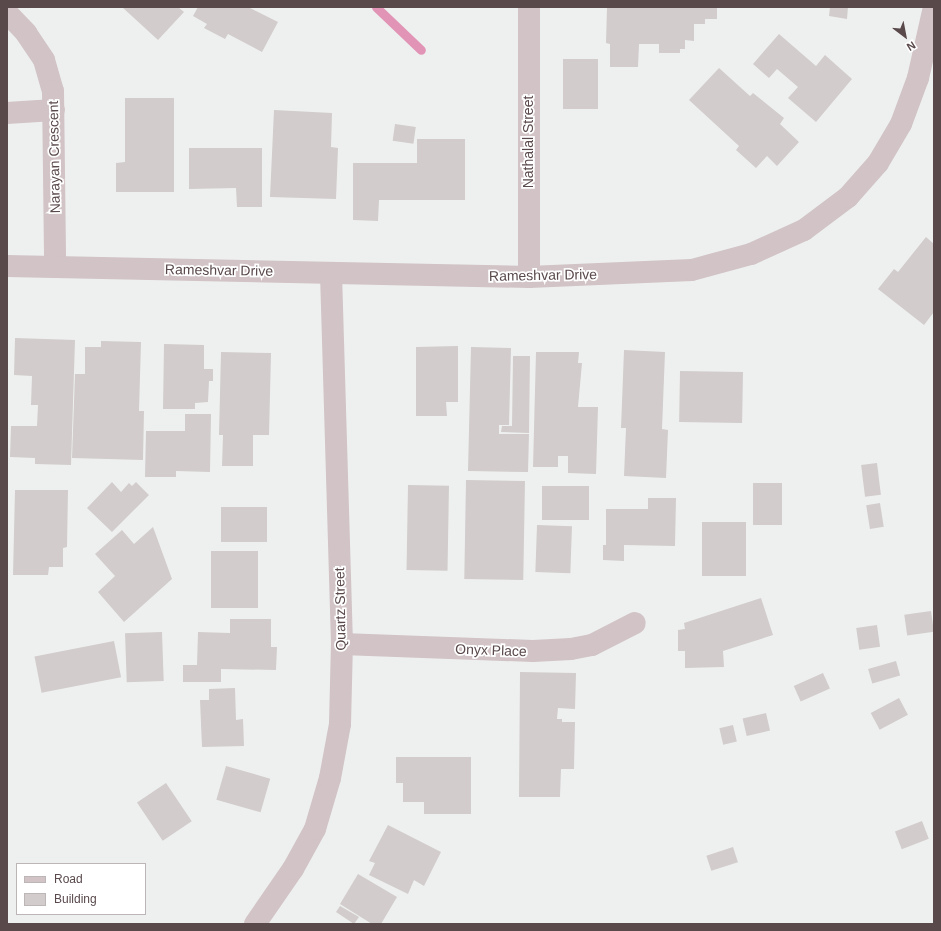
<!DOCTYPE html>
<style>
body{margin:0}
#map{position:relative;width:941px;height:931px;overflow:hidden;background:#eef0ef;font-family:Arial,sans-serif}
div>[style]{position:absolute}
[style*='--x']{left:calc(var(--x)*1px);top:calc(var(--y)*1px);width:calc(var(--w)*1px);rotate:calc(var(--a)*1deg)}
.stream>*{height:9px;margin:-4.5px;padding:0 4.5px;transform-origin:4.5px;border-radius:4.5px;background:#e194b5}
.building>*{inset:0;background:#d2cccc;transform-origin:0 0}
.minor>*{height:22px;margin:-11px;padding:0 11px;transform-origin:11px;border-radius:11px;background:#d1c3c6}
span{translate:-50% -50%;white-space:nowrap;text-align:center;line-height:1.15;-webkit-text-stroke:3.5px #fff;paint-order:stroke}
.street-label{font-size:14px;color:#59494b}
.frame{position:absolute;inset:0;border:8px solid #59494b;pointer-events:none}
.legend{position:absolute;left:16px;top:863px;width:130px;height:52px;box-sizing:border-box;background:#fff;border:1px solid #bdb6b7;margin:0;padding:5px 7px;list-style:none;font-size:12px;color:#59494b}
.legend li{display:flex;align-items:center;gap:8px;height:20px}
.legend b{width:20px;border:1px solid #bdb6b7}
.north{position:absolute;left:885px;top:16px;width:40px;height:40px;-webkit-text-stroke:3px #fff;paint-order:stroke;rotate:148deg;font-size:11px;font-weight:700;line-height:16px;text-align:center;color:#59494b}
.north::after{content:'';display:block;margin:auto;width:14px;height:18px;background:#59494b;clip-path:polygon(50% 0,100% 100%,50% 72%,0 100%)}
</style>
<div id="map">
<div class="stream">
<div style="--x:376;--y:7;--w:62;--a:43.7"></div>
</div>
<div class="building">
<div style="clip-path:polygon(122px 7px,178px 7px,184px 12px,158px 40px)"></div>
<div style="clip-path:polygon(198px 7px,248px 7px,278px 22px,262px 52px,228px 34px,225px 39px,204px 28px,207px 24px,193px 16px)"></div>
<div style="clip-path:polygon(607px 7px,717px 7px,717px 19px,705px 19px,705px 24px,694px 24px,694px 41px,685px 40px,685px 49px,680px 49px,680px 53px,659px 53px,659px 44px,639px 44px,638px 67px,610px 67px,610px 44px,606px 43px)"></div>
<div style="clip-path:polygon(830px 7px,848px 7px,847px 19px,829px 16px)"></div>
<div style="clip-path:polygon(779px 34px,816px 66px,825px 55px,852px 79px,816px 122px,788px 98px,798px 87px,777px 69px,769px 78px,753px 64px)"></div>
<div style="left:563px;top:59px;width:35px;height:50px"></div>
<div style="clip-path:polygon(719px 68px,750px 96px,753px 93px,784px 118px,780px 124px,799px 142px,777px 166px,767px 156px,756px 168px,736px 150px,739px 146px,689px 100px)"></div>
<div style="clip-path:polygon(125px 98px,174px 98px,174px 192px,116px 192px,116px 163px,125px 162px)"></div>
<div style="clip-path:polygon(274px 110px,332px 113px,331px 147px,338px 148px,336px 199px,270px 197px)"></div>
<div style="left:395px;top:124px;width:21px;height:17px;rotate:8deg"></div>
<div style="clip-path:polygon(417px 139px,465px 139px,465px 200px,379px 200px,378px 221px,353px 220px,353px 163px,417px 163px)"></div>
<div style="clip-path:polygon(189px 148px,262px 148px,262px 207px,237px 207px,236px 188px,189px 189px)"></div>
<div style="clip-path:polygon(926px 237px,934px 244px,934px 312px,924px 325px,878px 289px,894px 269px,898px 272px)"></div>
<div style="clip-path:polygon(15px 338px,75px 340px,71px 465px,35px 464px,35px 458px,10px 457px,11px 426px,37px 426px,38px 405px,31px 405px,32px 376px,14px 375px)"></div>
<div style="clip-path:polygon(101px 341px,141px 342px,139px 411px,144px 411px,143px 460px,72px 458px,75px 374px,85px 374px,85px 347px,101px 347px)"></div>
<div style="clip-path:polygon(164px 344px,204px 345px,204px 369px,213px 369px,213px 381px,209px 381px,208px 402px,195px 403px,195px 409px,163px 409px)"></div>
<div style="clip-path:polygon(458px 346px,458px 402px,446px 402px,447px 416px,416px 416px,416px 347px)"></div>
<div style="clip-path:polygon(471px 347px,511px 348px,509px 425px,499px 425px,499px 434px,529px 434px,528px 472px,468px 471px)"></div>
<div style="clip-path:polygon(624px 350px,665px 352px,662px 429px,668px 430px,666px 478px,624px 476px,626px 428px,621px 428px)"></div>
<div style="clip-path:polygon(221px 352px,271px 353px,269px 435px,253px 435px,253px 466px,222px 466px,223px 435px,219px 435px)"></div>
<div style="clip-path:polygon(536px 352px,579px 352px,578px 363px,582px 363px,578px 407px,598px 407px,596px 474px,568px 473px,568px 456px,558px 456px,558px 467px,533px 467px)"></div>
<div style="clip-path:polygon(513px 356px,530px 356px,529px 433px,501px 432px,502px 426px,512px 426px)"></div>
<div style="left:680px;top:371px;width:63px;height:51px;rotate:1deg"></div>
<div style="clip-path:polygon(185px 414px,211px 414px,210px 472px,176px 471px,176px 477px,145px 477px,146px 431px,185px 431px)"></div>
<div style="left:877px;top:463px;width:32px;height:16px;rotate:83deg"></div>
<div style="left:466px;top:480px;width:59px;height:99px;rotate:1deg"></div>
<div style="clip-path:polygon(112px 482px,121px 492px,129px 483px,132px 486px,136px 482px,149px 495px,112px 532px,87px 508px)"></div>
<div style="left:753px;top:483px;width:29px;height:42px"></div>
<div style="left:408px;top:485px;width:41px;height:85px;rotate:1deg"></div>
<div style="left:542px;top:486px;width:47px;height:34px"></div>
<div style="clip-path:polygon(15px 490px,68px 490px,67px 547px,63px 548px,63px 567px,49px 567px,48px 575px,13px 575px)"></div>
<div style="clip-path:polygon(648px 498px,676px 498px,675px 546px,624px 545px,624px 561px,603px 560px,603px 545px,606px 545px,606px 509px,648px 509px)"></div>
<div style="left:880px;top:503px;width:24px;height:14px;rotate:81deg"></div>
<div style="left:221px;top:507px;width:46px;height:35px"></div>
<div style="left:702px;top:522px;width:44px;height:54px"></div>
<div style="left:537px;top:525px;width:35px;height:47px;rotate:2deg"></div>
<div style="clip-path:polygon(153px 527px,172px 579px,124px 622px,98px 592px,115px 576px,95px 554px,122px 530px,134px 544px)"></div>
<div style="left:258px;top:551px;width:57px;height:47px;rotate:90deg"></div>
<div style="clip-path:polygon(761px 598px,773px 635px,723px 651px,724px 667px,685px 668px,685px 651px,678px 651px,678px 630px,685px 629px,684px 623px)"></div>
<div style="left:931px;top:611px;width:21px;height:27px;rotate:82deg"></div>
<div style="clip-path:polygon(230px 619px,271px 619px,271px 647px,277px 647px,276px 670px,221px 669px,221px 682px,183px 682px,183px 665px,197px 665px,198px 632px,230px 633px)"></div>
<div style="left:877px;top:625px;width:22px;height:21px;rotate:82deg"></div>
<div style="left:162px;top:632px;width:49px;height:37px;rotate:88deg"></div>
<div style="left:114px;top:641px;width:37px;height:81px;rotate:79deg"></div>
<div style="left:896px;top:661px;width:15px;height:29px;rotate:74deg"></div>
<div style="clip-path:polygon(520px 672px,576px 673px,575px 709px,558px 708px,557px 719px,562px 719px,562px 722px,575px 722px,574px 769px,561px 769px,560px 797px,519px 797px)"></div>
<div style="left:823px;top:673px;width:17px;height:32px;rotate:66deg"></div>
<div style="clip-path:polygon(235px 688px,236px 720px,243px 719px,244px 746px,202px 747px,200px 700px,209px 700px,209px 689px)"></div>
<div style="left:899px;top:698px;width:19px;height:32px;rotate:62deg"></div>
<div style="left:766px;top:713px;width:18px;height:24px;rotate:77deg"></div>
<div style="left:733px;top:725px;width:17px;height:14px;rotate:77deg"></div>
<div style="clip-path:polygon(396px 757px,471px 757px,471px 814px,424px 814px,424px 802px,403px 802px,403px 783px,396px 783px)"></div>
<div style="left:226px;top:766px;width:46px;height:35px;rotate:16deg"></div>
<div style="left:166px;top:783px;width:46px;height:35px;rotate:56deg"></div>
<div style="left:922px;top:821px;width:19px;height:29px;rotate:69deg"></div>
<div style="clip-path:polygon(388px 825px,441px 852px,424px 886px,414px 880px,408px 894px,369px 875px,375px 863px,369px 861px)"></div>
<div style="left:733px;top:847px;width:16px;height:28px;rotate:72deg"></div>
<div style="clip-path:polygon(358px 874px,397px 897px,381px 924px,372px 924px,340px 904px)"></div>
<div style="clip-path:polygon(340px 906px,359px 917px,354px 924px,336px 912px)"></div>
</div>
<div class="minor">
<div style="--x:7;--y:13;--w:28;--a:46"></div>
<div style="--x:26;--y:33;--w:32;--a:56"></div>
<div style="--x:44;--y:60;--w:32;--a:74"></div>
<div style="--x:53;--y:91;--w:176;--a:89.3"></div>
<div style="--x:7;--y:113;--w:47;--a:-3.7"></div>
<div style="--x:7;--y:266;--w:522;--a:1.21"></div>
<div style="--x:529;--y:277;--w:163;--a:-2.5"></div>
<div style="--x:692;--y:270;--w:61;--a:-15.2"></div>
<div style="--x:751;--y:254;--w:58;--a:-24.4"></div>
<div style="--x:804;--y:230;--w:55;--a:-36.9"></div>
<div style="--x:848;--y:197;--w:45;--a:-48.6"></div>
<div style="--x:878;--y:163;--w:45;--a:-59.5"></div>
<div style="--x:901;--y:124;--w:49;--a:-69.7"></div>
<div style="--x:918;--y:78;--w:73;--a:-77.3"></div>
<div style="--x:529;--y:277;--w:270;--a:-90"></div>
<div style="--x:342;--y:644;--w:191;--a:2.1"></div>
<div style="--x:533;--y:651;--w:38;--a:-3"></div>
<div style="--x:571;--y:649;--w:21;--a:-11"></div>
<div style="--x:592;--y:645;--w:48;--a:-27.1"></div>
<div style="--x:255;--y:924;--w:67;--a:-55.4"></div>
<div style="--x:293;--y:869;--w:46;--a:-61.2"></div>
<div style="--x:315;--y:829;--w:53;--a:-73.6"></div>
<div style="--x:330;--y:778;--w:55;--a:-79.5"></div>
<div style="--x:340;--y:724;--w:80;--a:-88.6"></div>
<div style="--x:342;--y:644;--w:371;--a:-91.7"></div>
</div>
<div class="street-label">
<span style="left:528px;top:142px;rotate:-90deg">Nathalal Street</span>
<span style="left:54px;top:157px;rotate:-91deg">Narayan Crescent</span>
<span style="left:219px;top:270px;rotate:1deg">Rameshvar Drive</span>
<span style="left:543px;top:275px;rotate:-1deg">Rameshvar Drive</span>
<span style="left:340px;top:609px;rotate:-91deg">Quartz Street</span>
<span style="left:491px;top:650px;rotate:2deg">Onyx Place</span>
</div>
<div class="frame"></div>
<ul class="legend">
<li><b style="height:5px;background:#d1c3c6"></b>Road</li>
<li><b style="height:11px;background:#d2cccc"></b>Building</li>
</ul>
<div class="north">N</div>
</div>
